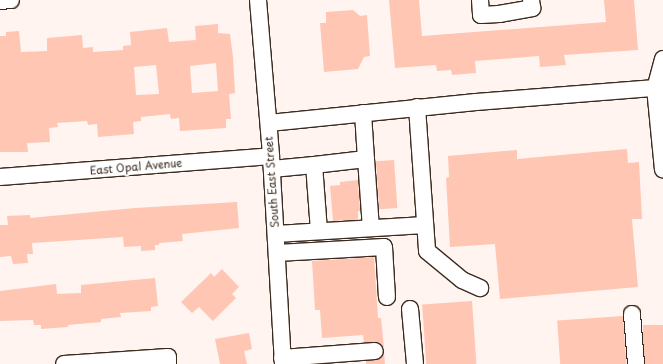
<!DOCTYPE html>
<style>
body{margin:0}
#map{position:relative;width:663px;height:364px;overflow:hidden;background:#fff4f0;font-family:"Playpen Sans",sans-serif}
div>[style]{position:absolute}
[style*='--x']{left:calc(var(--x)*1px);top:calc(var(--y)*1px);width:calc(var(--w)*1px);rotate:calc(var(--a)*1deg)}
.building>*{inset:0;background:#ffc6b4;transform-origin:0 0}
.roads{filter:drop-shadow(1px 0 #3b2a1e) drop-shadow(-1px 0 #3b2a1e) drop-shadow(0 1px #3b2a1e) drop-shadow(0 -1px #3b2a1e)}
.minor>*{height:16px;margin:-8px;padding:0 8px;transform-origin:8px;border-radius:8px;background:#fff}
span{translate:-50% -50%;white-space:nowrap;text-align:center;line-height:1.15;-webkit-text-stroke:4px #fff;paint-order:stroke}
.street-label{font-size:11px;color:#3b2a1e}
</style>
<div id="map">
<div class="building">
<div style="clip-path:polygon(389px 0,419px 0,422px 36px,606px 22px,604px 0,634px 0,638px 50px,564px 55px,566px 65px,540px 67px,539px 56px,475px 61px,476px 73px,452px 75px,451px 70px,437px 71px,436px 65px,395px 68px)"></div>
<div style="clip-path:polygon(353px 10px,360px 16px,367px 15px,370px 56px,364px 57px,358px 69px,324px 72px,320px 23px,326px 23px,326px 12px)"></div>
<div style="clip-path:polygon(evenodd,218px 24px,218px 33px,230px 34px,233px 57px,235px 93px,229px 94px,231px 119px,226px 119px,226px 128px,180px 131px,179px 118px,171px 119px,170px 114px,141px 117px,141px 121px,133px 122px,134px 134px,98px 137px,97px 124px,88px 125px,87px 121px,57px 123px,58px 127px,49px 128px,50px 142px,27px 143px,28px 152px,0 152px,0 36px,6px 36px,6px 32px,19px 31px,21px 52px,47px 51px,47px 38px,82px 35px,83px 48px,93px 47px,93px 52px,123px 50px,123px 46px,131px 45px,130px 32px,167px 28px,169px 42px,196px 40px,195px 26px,218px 24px,216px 63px,218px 91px,192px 93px,190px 66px,216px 63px,218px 24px,156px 65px,159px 94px,136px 95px,134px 67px,156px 65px)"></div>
<div style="clip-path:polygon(627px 149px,628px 163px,639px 162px,642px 219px,632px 219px,638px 287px,500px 299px,495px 244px,450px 247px,446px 178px,449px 177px,448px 156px,517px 150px,517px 159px)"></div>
<div style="left:394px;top:160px;width:48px;height:18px;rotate:86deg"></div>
<div style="clip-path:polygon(358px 180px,360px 211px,358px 211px,358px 220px,333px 221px,330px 186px,340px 185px,340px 182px)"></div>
<div style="clip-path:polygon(237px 202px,239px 228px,182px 234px,183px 241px,159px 243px,159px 245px,155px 245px,155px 250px,141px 251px,141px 246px,124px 247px,123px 237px,32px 243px,33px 254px,27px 254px,28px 263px,13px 264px,11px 256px,0 257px,0 225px,8px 225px,7px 216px,30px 215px,30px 218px,135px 208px)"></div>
<div style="clip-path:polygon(374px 257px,378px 318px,381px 318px,384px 348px,379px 342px,364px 342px,363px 335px,322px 338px,320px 310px,315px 310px,312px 261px)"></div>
<div style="clip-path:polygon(222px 269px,239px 287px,232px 294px,236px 298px,213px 321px,199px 307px,192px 313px,181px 302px,211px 273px,214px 277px)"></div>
<div style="clip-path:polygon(155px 278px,158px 306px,151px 307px,151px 311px,120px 313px,121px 317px,101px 319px,101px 322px,68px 325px,68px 327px,41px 329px,41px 325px,34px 325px,33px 320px,0 321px,0 291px,56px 284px,57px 294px,81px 293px,81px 285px)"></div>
<div style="left:472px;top:301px;width:63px;height:50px;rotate:86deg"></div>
<div style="left:623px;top:316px;width:48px;height:66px;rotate:86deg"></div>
<div style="left:663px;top:325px;width:39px;height:20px;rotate:90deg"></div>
<div style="clip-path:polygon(249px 333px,252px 349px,244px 351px,247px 364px,220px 364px,215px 339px)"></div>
<div style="clip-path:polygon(384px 353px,385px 364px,366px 364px,366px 361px,380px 359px)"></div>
</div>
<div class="roads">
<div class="minor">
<div style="--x:258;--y:0;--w:157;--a:85.2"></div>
<div style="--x:271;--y:156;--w:208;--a:86.7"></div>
<div style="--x:480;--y:0;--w:15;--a:86"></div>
<div style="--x:481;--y:15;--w:18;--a:-3"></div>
<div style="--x:499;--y:14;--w:34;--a:-10"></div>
<div style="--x:532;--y:8;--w:8;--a:-97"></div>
<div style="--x:0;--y:1;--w:11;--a:-5"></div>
<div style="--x:663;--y:59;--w:30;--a:105"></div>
<div style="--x:655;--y:88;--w:82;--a:84.4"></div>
<div style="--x:417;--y:107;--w:144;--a:86"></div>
<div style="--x:427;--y:251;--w:45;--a:39.6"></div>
<div style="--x:462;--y:280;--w:20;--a:24"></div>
<div style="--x:363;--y:113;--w:46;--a:86.3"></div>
<div style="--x:269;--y:123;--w:208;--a:-5.8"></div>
<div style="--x:476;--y:102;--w:180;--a:-4.5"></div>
<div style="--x:272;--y:169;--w:42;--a:-5.4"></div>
<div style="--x:0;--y:177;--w:272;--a:-4.4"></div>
<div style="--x:319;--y:231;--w:66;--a:-94.3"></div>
<div style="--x:314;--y:165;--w:52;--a:-6.6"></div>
<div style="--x:366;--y:159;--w:69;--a:85.9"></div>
<div style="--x:276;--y:234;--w:149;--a:-3.5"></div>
<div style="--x:277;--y:253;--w:107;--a:-3.2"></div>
<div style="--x:384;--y:247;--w:50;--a:86.6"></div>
<div style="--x:410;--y:309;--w:55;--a:84.8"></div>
<div style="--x:632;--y:314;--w:50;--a:85.4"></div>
<div style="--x:282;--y:358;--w:93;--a:-4.3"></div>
<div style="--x:64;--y:364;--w:104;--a:-3.9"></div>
<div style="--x:168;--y:357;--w:7;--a:90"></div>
</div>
</div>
<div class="street-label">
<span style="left:136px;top:167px;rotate:-5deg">East Opal Avenue</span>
<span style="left:272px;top:182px;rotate:-94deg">South East Street</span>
</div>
</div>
